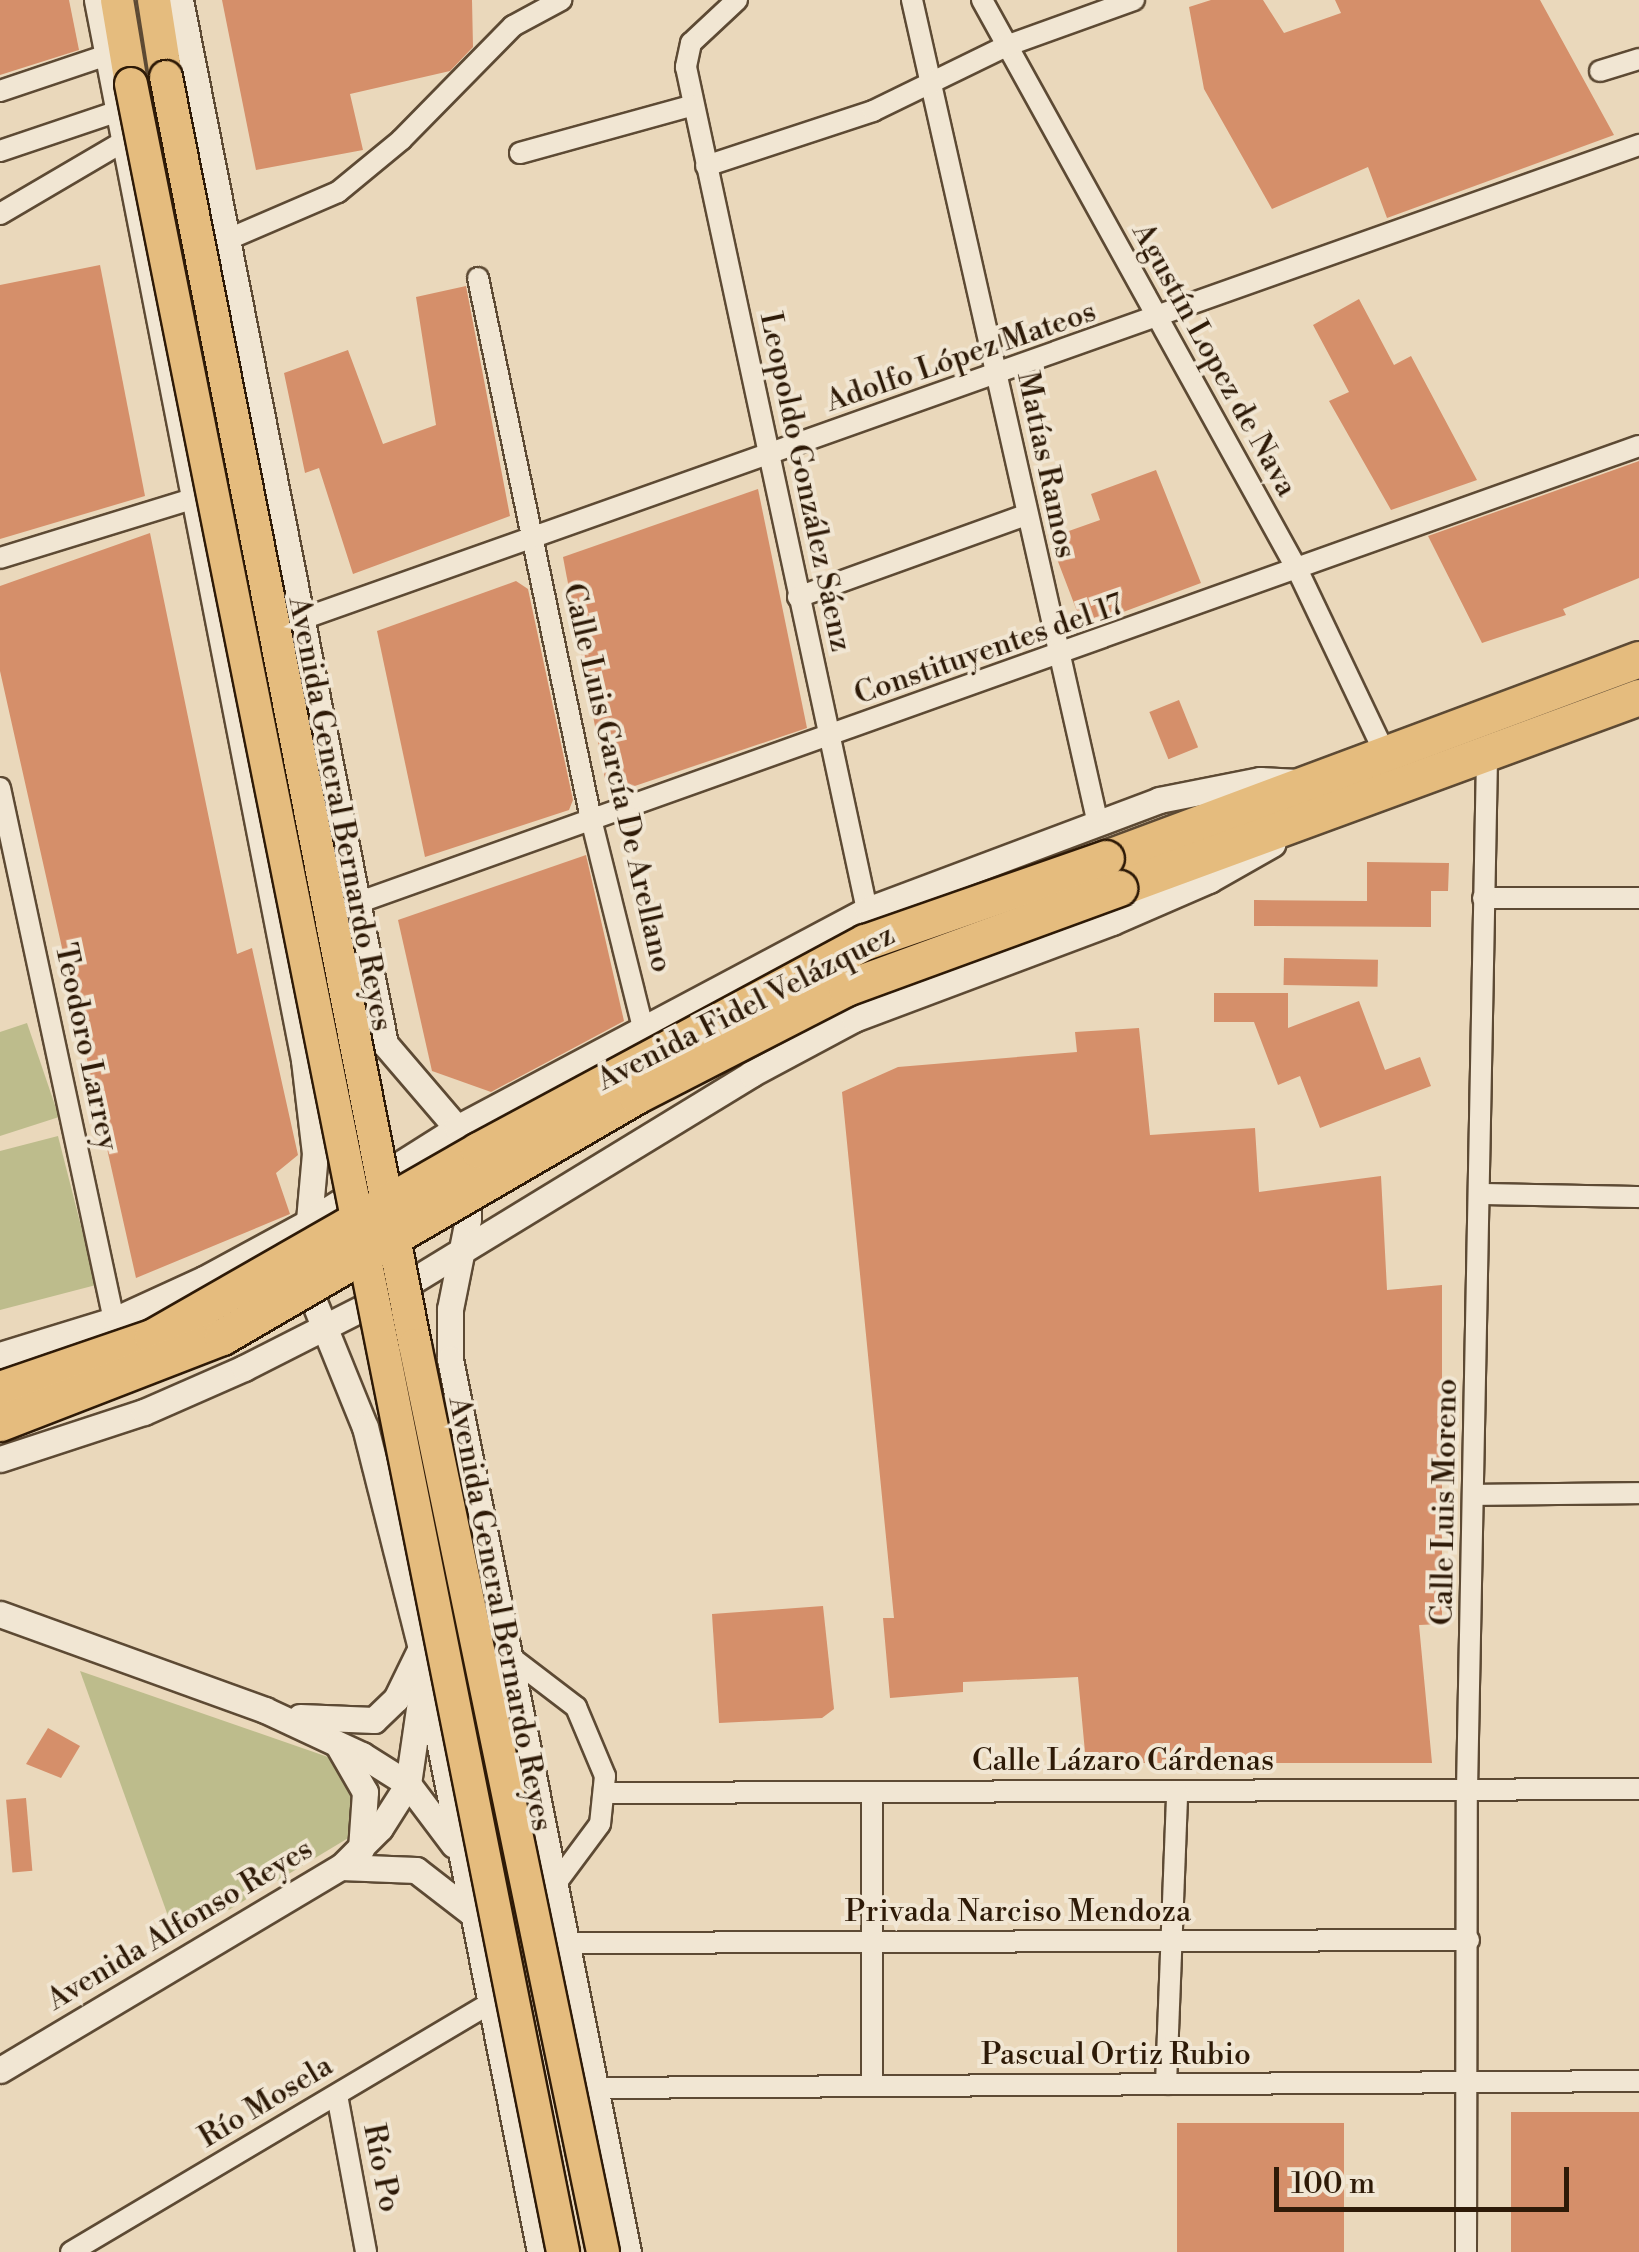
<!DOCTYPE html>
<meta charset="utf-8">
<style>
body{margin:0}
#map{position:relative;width:1639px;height:2252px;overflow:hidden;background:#ead8bb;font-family:"Libre Bodoni",serif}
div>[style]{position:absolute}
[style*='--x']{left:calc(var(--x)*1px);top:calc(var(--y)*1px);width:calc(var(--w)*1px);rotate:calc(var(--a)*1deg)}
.green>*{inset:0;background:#bdbc8c}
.building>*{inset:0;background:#d58f6a;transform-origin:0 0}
.roads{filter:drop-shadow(2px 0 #5d4a34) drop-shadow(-2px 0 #5d4a34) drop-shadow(0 2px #5d4a34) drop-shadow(0 -2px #5d4a34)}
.minor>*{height:20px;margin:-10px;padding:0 10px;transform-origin:10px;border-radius:10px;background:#f1e6d3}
.tertiary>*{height:25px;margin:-12.5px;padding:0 12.5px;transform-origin:12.5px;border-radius:12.5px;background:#f1e6d3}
.primary>*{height:32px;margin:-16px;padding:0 16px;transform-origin:16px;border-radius:16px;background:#e5bc7e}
.trunk>*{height:35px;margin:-17.5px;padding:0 17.5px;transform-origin:17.5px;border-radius:17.5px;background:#e5bc7e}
.bridges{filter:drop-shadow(2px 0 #2e1a07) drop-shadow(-2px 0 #2e1a07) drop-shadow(0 2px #2e1a07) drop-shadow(0 -2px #2e1a07)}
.primary-bridge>*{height:32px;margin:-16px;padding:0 16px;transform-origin:16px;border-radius:16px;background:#e5bc7e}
.trunk-bridge>*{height:35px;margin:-17.5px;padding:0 17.5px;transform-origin:17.5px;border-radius:17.5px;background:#e5bc7e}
span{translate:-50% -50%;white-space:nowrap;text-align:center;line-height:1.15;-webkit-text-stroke:8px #f1e6d3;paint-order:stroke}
.street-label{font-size:30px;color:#2e1a07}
.scale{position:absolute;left:1274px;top:2167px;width:295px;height:45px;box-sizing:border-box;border:5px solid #2e1a07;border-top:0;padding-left:12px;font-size:30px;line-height:35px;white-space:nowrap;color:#2e1a07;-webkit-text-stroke:8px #f1e6d3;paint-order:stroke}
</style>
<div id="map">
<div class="green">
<div style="clip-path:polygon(27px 1023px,59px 1117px,0 1136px,0 1032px)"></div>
<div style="clip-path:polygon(58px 1136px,96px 1285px,0 1310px,0 1151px)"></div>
<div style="clip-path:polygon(80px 1671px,328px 1757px,344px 1768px,357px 1795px,350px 1837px,177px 1941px)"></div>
</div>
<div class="building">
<div style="clip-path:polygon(0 0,69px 0,79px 50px,0 75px)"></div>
<div style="clip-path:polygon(222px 0,472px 0,473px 47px,450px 71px,350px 94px,363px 150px,256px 170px)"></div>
<div style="clip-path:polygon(1211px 0,1263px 0,1284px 33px,1341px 13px,1335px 0,1540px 0,1614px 135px,1387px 218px,1368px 167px,1272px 209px,1204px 89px,1189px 7px)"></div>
<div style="clip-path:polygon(100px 265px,145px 496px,0 539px,0 285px)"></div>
<div style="clip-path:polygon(466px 286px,510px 516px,353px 574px,319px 468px,305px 473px,284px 373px,348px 350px,383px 444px,436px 425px,416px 297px)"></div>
<div style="clip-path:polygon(1359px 299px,1394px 365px,1411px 356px,1477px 480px,1391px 510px,1329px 401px,1349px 392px,1313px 325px)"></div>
<div style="clip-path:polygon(1639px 461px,1639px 578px,1563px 609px,1566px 615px,1482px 643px,1428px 536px)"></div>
<div style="clip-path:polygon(1156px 470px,1201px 583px,1083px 627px,1049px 538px,1100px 520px,1091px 494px)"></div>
<div style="clip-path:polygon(758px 489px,807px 728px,608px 795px,563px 557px)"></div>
<div style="clip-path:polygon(150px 533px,237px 954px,252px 948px,298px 1155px,276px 1173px,290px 1214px,136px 1278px,0 671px,0 586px)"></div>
<div style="clip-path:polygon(516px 581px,528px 589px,573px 800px,569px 810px,425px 857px,377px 631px)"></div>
<div style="left:1179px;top:700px;width:51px;height:32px;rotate:68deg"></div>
<div style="clip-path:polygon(586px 855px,624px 1021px,491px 1092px,432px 1071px,398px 920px)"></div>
<div style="clip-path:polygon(1367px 862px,1449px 863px,1448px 891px,1431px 891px,1431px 927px,1254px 926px,1254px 900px,1367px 901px)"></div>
<div style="left:1284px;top:958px;width:94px;height:27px;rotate:1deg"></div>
<div style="clip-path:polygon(1214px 993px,1288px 993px,1288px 1028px,1359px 1001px,1385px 1070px,1420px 1057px,1431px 1086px,1320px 1128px,1300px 1076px,1278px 1085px,1254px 1022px,1214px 1022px)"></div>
<div style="clip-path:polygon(1139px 1028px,1150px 1135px,1255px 1128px,1259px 1192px,1381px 1176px,1387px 1290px,1442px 1285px,1442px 1624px,1419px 1625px,1432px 1763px,1086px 1763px,1078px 1677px,963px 1682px,963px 1692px,890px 1698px,883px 1618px,894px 1618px,842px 1092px,898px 1067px,1077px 1052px,1075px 1032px)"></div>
<div style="clip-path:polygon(823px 1606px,834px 1709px,822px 1718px,719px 1723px,712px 1614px)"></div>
<div style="clip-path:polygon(48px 1728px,80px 1746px,61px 1778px,26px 1764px)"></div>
<div style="left:26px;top:1798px;width:73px;height:20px;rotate:85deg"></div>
<div style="left:1511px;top:2112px;width:128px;height:140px"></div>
<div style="left:1344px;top:2123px;width:129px;height:167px;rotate:90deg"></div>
</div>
<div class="roads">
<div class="minor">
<div style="--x:737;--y:0;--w:63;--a:136.9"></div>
<div style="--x:691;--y:43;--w:25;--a:102"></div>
<div style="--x:686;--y:67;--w:862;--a:77.88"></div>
<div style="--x:912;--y:0;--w:845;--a:77.28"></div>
<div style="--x:982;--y:0;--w:653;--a:61.04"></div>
<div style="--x:1298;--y:571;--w:202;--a:64.5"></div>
<div style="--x:1600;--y:71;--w:41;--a:-17.1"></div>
<div style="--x:0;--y:91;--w:113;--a:-18.6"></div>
<div style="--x:0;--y:151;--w:122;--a:-18.6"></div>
<div style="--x:520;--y:153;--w:180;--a:-15.4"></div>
<div style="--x:706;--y:166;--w:176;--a:-18.2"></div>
<div style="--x:873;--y:111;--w:148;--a:-26"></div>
<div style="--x:1006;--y:46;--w:136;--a:-19.8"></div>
<div style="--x:0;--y:214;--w:140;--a:-30.4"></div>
<div style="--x:224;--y:241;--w:124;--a:-23.3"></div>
<div style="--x:338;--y:192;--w:82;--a:-39.5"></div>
<div style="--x:401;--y:140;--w:160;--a:-45.5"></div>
<div style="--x:513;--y:26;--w:55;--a:-28.4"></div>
<div style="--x:478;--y:278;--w:553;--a:78.2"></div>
<div style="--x:591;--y:819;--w:215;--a:76"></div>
<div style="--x:0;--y:558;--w:201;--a:-17.1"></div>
<div style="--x:798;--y:597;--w:242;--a:-19.8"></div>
<div style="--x:302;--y:619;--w:1419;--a:-19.52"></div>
<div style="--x:0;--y:788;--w:544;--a:77.91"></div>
<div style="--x:1483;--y:898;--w:156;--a:0"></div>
<div style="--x:357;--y:903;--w:1361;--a:-19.62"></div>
<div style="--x:1481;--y:1194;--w:158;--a:1.1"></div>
<div style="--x:1476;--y:1495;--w:163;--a:-0.7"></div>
<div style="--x:504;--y:1652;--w:91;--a:37.4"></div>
<div style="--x:576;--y:1707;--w:75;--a:67.2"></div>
<div style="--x:605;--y:1776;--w:48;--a:95.9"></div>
<div style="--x:600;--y:1824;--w:77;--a:126.6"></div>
<div style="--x:872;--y:1792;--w:294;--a:90"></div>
<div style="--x:607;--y:1793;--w:1032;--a:-0.22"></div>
<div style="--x:566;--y:1943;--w:903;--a:-0.19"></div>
<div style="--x:1166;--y:2084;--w:293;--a:-87.8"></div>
<div style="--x:594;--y:2088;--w:1045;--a:-0.38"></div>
<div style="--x:337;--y:2095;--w:160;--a:79.5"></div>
<div style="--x:71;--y:2252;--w:488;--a:-30.7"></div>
<div style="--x:1466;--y:2252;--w:462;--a:-89.9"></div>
<div style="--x:1467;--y:1790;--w:1036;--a:-88.89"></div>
</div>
<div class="tertiary">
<div style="--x:97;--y:0;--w:1080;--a:78.95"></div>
<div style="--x:304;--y:1060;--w:94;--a:83.3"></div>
<div style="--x:315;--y:1153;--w:124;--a:95.1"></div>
<div style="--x:304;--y:1277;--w:162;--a:67.9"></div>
<div style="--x:365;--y:1427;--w:229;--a:75.8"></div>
<div style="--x:421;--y:1649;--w:615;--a:78.84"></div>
<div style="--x:180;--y:0;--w:1064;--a:78.89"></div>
<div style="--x:385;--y:1044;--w:111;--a:49.4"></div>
<div style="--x:457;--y:1128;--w:34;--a:71"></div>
<div style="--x:468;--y:1160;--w:59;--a:90"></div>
<div style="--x:468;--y:1219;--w:92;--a:101.3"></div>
<div style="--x:450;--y:1309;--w:50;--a:90"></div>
<div style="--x:450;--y:1359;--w:911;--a:78.73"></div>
<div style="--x:0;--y:1355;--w:119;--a:-17.1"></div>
<div style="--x:114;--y:1320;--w:99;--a:-24.5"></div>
<div style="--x:204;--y:1279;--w:117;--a:-28.5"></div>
<div style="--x:307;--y:1223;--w:178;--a:-32.3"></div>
<div style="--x:457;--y:1128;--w:464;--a:-28"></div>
<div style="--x:867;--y:910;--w:312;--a:-20.6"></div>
<div style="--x:1159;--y:800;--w:103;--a:-11.2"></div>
<div style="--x:1260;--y:780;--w:38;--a:3"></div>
<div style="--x:0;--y:1459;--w:151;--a:-18.1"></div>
<div style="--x:144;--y:1412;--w:109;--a:-23.7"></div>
<div style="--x:244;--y:1368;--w:170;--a:-26.9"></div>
<div style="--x:396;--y:1291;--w:416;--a:-31.4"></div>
<div style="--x:751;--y:1074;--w:117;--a:-28.1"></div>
<div style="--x:854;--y:1019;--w:276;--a:-20.6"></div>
<div style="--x:1112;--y:922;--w:106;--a:-23.4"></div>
<div style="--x:1209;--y:880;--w:73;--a:-29.7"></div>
<div style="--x:0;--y:1614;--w:282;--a:19.9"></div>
<div style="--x:265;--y:1710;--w:107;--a:24.9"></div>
<div style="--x:362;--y:1755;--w:54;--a:32.2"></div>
<div style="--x:408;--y:1784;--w:76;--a:53"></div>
<div style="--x:300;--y:1717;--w:74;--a:2.3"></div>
<div style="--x:374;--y:1720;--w:30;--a:-44"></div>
<div style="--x:396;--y:1699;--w:55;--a:-63.9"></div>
<div style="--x:338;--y:1745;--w:54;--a:60.1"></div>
<div style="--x:365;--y:1792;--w:57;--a:94"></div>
<div style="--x:341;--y:1867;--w:75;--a:2.3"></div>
<div style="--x:416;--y:1870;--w:73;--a:37.8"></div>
<div style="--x:0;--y:2070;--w:397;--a:-30.8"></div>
<div style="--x:341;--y:1867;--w:55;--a:-45"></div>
<div style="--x:380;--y:1828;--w:52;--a:-57.5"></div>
<div style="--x:408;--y:1784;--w:90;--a:-81.7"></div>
</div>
<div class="primary">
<div style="--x:117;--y:0;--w:85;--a:80.5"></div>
<div style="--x:154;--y:0;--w:78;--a:81.1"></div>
</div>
<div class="trunk">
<div style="--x:1106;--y:858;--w:569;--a:-20.47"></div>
<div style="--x:1119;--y:888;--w:554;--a:-20.17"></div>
</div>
</div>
<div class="bridges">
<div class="primary-bridge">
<div style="--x:166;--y:77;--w:1292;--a:78.89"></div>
<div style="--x:415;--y:1345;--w:926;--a:78.29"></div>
<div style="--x:131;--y:84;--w:2211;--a:78.73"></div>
</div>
<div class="trunk-bridge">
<div style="--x:0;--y:1389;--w:161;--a:-18.9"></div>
<div style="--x:152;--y:1337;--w:376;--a:-29.8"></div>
<div style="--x:478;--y:1150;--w:439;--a:-28.3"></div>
<div style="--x:865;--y:942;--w:255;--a:-19.2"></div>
<div style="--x:0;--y:1423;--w:238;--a:-21.2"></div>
<div style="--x:222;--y:1337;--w:479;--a:-30.2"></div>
<div style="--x:636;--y:1096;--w:236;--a:-27.2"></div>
<div style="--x:846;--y:988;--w:291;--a:-20.1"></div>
</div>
</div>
<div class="street-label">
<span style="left:961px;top:357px;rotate:-19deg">Adolfo López Mateos</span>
<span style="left:1214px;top:360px;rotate:61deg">Agustín Lopez de Nava</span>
<span style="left:1046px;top:465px;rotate:78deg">Matías Ramos</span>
<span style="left:805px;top:482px;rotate:78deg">Leopoldo González Sáenz</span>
<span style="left:989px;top:650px;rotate:-19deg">Constituyentes del 17</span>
<span style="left:617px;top:778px;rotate:77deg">Calle Luis García De Arellano</span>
<span style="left:340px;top:814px;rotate:79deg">Avenida General Bernardo Reyes</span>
<span style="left:746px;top:1008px;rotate:-27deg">Avenida Fidel Velázquez</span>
<span style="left:86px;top:1047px;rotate:78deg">Teodoro Larrey</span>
<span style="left:1445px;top:1502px;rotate:-89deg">Calle Luis Moreno</span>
<span style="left:500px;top:1614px;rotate:79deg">Avenida General Bernardo Reyes</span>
<span style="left:1123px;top:1761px">Calle Lázaro Cárdenas</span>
<span style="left:1018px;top:1912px">Privada Narciso Mendoza</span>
<span style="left:180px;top:1925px;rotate:-31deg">Avenida Alfonso Reyes</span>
<span style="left:1116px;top:2055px">Pascual Ortiz Rubio</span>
<span style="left:266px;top:2102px;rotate:-31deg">Río Mosela</span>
<span style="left:381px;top:2168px;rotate:79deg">Río Po</span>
</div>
<div class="scale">100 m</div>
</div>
